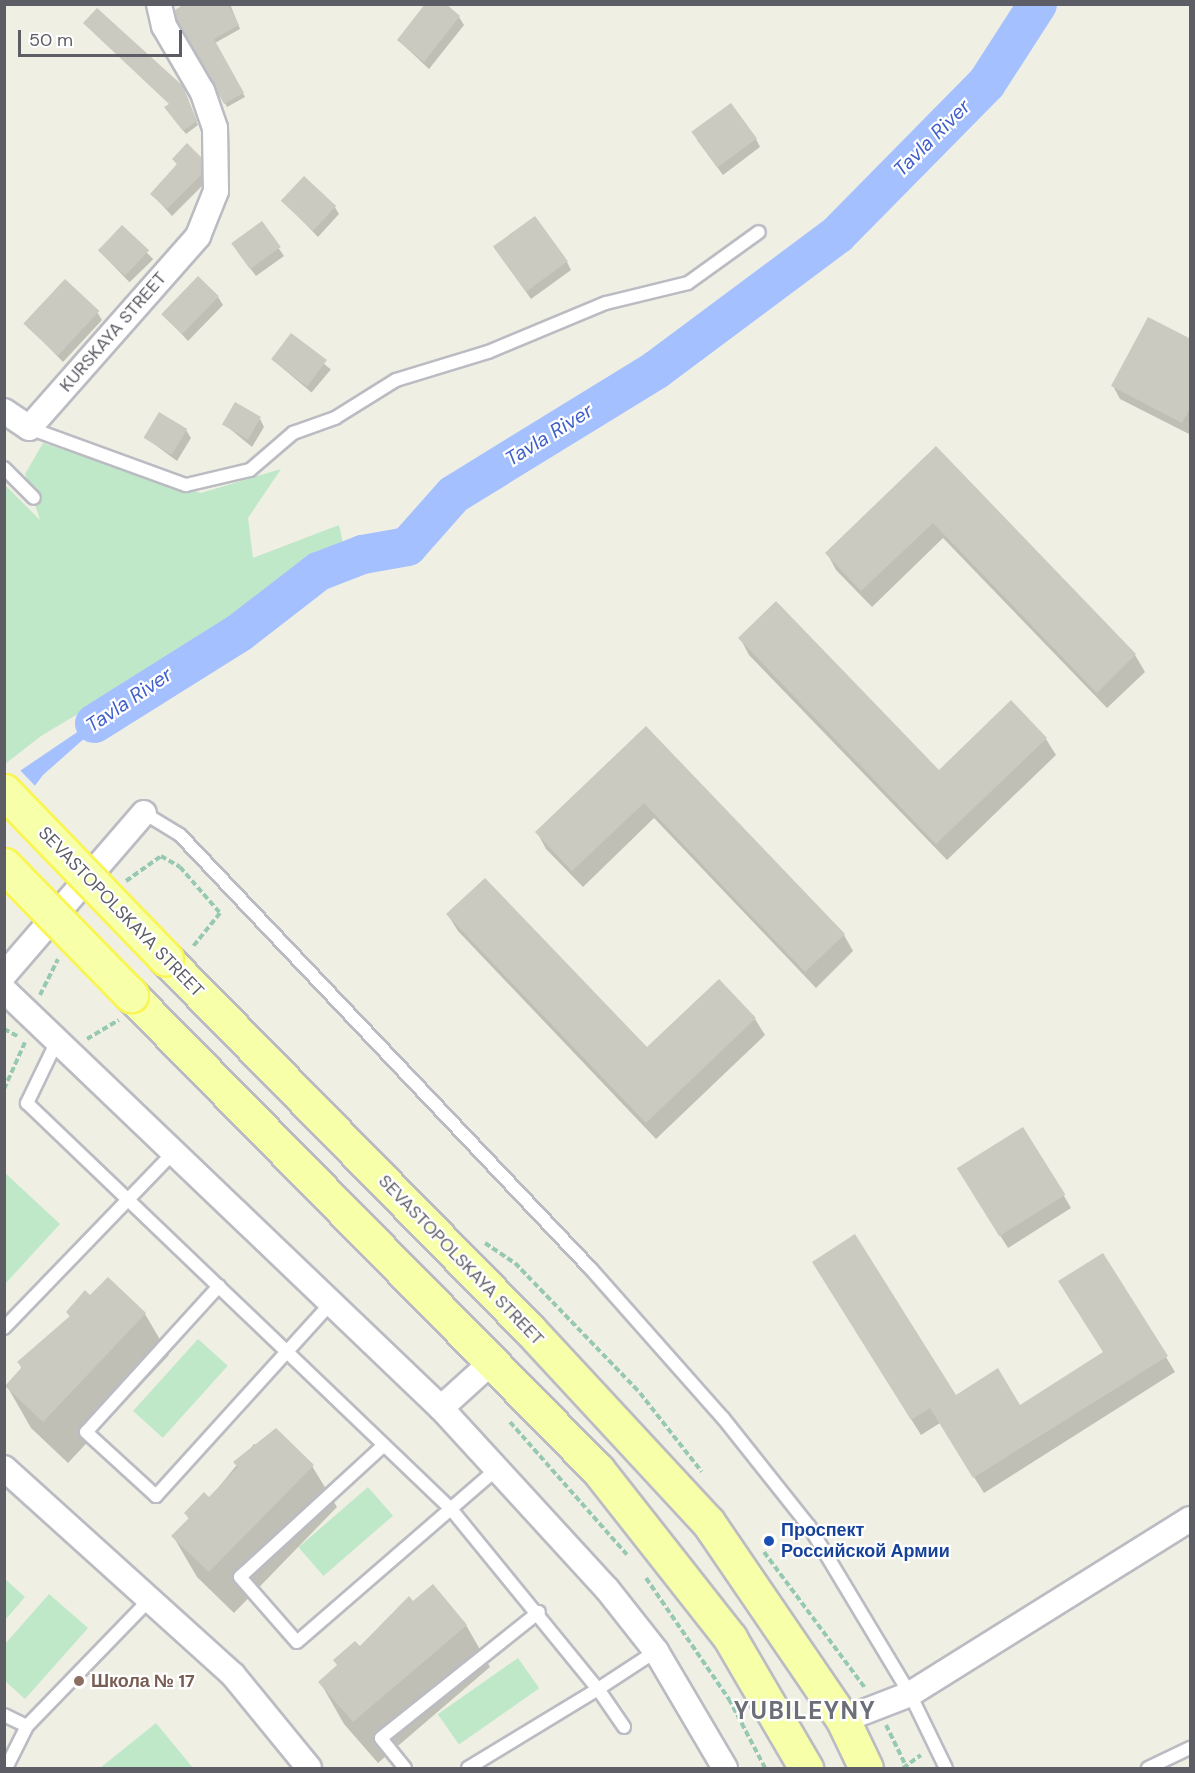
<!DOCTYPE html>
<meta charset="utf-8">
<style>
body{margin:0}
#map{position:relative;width:1195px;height:1773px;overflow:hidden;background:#efefe4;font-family:"DM Sans",sans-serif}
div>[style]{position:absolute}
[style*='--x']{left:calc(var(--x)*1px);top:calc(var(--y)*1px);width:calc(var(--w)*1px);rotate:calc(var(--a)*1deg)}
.green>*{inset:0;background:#bfe8c9;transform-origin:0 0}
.water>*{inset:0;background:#a4c0ff}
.pier>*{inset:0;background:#efefe4}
.shadow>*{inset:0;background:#0003;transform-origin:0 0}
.river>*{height:39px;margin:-19.5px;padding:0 19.5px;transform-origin:19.5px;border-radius:19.5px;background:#a4c0ff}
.building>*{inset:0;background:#cacac0;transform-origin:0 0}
.path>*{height:4px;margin-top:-2px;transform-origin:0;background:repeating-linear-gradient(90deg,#97c9b2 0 6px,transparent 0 9px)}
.roads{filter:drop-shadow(2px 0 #bbbcc3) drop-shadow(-2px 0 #bbbcc3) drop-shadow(0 2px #bbbcc3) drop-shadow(0 -2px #bbbcc3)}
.lane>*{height:12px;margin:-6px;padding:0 6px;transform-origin:6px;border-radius:6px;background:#fff}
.street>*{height:24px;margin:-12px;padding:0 12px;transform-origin:12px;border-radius:12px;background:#fff}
.primary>*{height:33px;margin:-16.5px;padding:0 16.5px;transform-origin:16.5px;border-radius:16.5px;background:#f7ffa9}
.bridges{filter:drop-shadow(2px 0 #f9f552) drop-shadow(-2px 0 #f9f552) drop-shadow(0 2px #f9f552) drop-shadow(0 -2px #f9f552)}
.primary-bridge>*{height:33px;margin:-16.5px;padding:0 16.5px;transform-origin:16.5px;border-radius:16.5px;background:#f7ffa9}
.dots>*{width:16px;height:16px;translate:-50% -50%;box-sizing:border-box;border:3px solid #fff;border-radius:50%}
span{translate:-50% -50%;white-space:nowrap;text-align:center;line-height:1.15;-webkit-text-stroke:4.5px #fff;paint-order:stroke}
.street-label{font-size:18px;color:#5c5d65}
.transit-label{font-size:18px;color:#164399;font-weight:700}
.left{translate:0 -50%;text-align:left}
.education-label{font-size:18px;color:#785e54;font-weight:700}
.water-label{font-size:20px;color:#3f5fca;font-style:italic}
.district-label{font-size:24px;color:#6c6f77;font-weight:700;letter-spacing:1.5px}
.frame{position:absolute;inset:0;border:6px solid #5c5d65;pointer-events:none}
.scale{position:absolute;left:18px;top:30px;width:164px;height:27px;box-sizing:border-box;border:3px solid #5c5d65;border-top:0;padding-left:8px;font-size:18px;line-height:21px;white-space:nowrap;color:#5c5d65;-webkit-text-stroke:4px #fff;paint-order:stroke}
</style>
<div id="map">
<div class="green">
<div style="clip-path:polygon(43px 443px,201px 493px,281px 469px,248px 518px,253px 558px,339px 525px,343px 543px,216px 631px,41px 736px,5px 764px,5px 485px,40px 520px,25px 474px)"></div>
<div style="clip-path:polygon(4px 1172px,60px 1224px,5px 1284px,4px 1284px)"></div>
<div style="left:198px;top:1339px;width:40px;height:97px;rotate:42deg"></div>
<div style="left:368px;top:1487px;width:38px;height:92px;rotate:49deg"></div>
<div style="clip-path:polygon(5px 1579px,25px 1597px,5px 1620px)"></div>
<div style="clip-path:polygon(49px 1594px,88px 1628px,25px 1699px,5px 1681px,5px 1644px)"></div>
<div style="left:518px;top:1658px;width:37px;height:98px;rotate:55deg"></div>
<div style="clip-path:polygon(156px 1723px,193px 1768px,100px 1768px)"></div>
</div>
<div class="water">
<div style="clip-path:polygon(138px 691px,43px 775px,5px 825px,5px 781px)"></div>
</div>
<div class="pier">
<div style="clip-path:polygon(17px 767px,37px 788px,4px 828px,4px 777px)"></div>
</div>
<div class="shadow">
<div style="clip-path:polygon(186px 4px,230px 4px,240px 29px,215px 43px,245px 97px,227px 107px,177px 10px)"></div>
<div style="clip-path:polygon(459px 17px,464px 25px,429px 69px,398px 40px)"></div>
<div style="clip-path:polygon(184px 91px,198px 125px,186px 134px,168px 111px)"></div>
<div style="clip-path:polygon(756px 139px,760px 147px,723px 175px,697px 140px)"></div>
<div style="clip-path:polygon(200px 158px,205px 183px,172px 216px,152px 194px,178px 166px,174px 160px)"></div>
<div style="clip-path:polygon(285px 203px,334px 206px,339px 214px,318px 237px)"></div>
<div style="clip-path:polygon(262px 224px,284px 256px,256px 276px,238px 252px)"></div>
<div style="left:122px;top:227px;width:45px;height:33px;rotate:46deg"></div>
<div style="clip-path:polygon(500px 255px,567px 262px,571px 270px,531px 299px)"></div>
<div style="clip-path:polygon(218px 297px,223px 305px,188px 341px,163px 314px)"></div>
<div style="clip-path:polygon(97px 312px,102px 320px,63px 362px,26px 324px)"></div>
<div style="left:291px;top:336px;width:52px;height:30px;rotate:40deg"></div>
<div style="clip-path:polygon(1190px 340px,1190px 432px,1189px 434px,1120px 399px,1113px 386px)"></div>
<div style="clip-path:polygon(260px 419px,264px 427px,252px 447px,224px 424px)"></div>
<div style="clip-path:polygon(186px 430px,191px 438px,177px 461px,146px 438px)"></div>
<div style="clip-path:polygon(936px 448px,1135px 655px,1145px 672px,1107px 708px,943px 538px,872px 607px,836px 570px,827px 553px)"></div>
<div style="clip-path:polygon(740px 638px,939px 772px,1046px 739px,1056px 755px,947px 860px,749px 655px)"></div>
<div style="clip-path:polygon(646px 728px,844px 935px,853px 951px,816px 988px,654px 818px,583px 887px,546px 849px,537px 832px)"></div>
<div style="clip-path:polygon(448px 915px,647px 1050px,755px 1019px,765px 1035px,656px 1139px,458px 931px)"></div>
<div style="clip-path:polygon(966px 1181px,1064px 1196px,1071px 1208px,1008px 1248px)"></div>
<div style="clip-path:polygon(823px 1278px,955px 1397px,1020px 1407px,1166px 1357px,1175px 1372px,984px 1493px,940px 1423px,921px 1435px)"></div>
<div style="clip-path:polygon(90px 1297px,145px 1314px,169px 1355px,68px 1463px,31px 1428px,7px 1386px,22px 1369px,19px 1363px,71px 1318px,67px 1312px)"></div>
<div style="clip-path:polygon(254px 1444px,312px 1466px,337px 1507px,234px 1613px,197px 1577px,173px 1536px,189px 1519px,185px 1513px,209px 1499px)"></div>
<div style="clip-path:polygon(466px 1625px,490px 1667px,378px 1763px,344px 1724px,320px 1682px,360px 1648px)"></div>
</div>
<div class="river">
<div style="--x:94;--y:723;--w:171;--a:-32.1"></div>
<div style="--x:239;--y:632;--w:100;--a:-37.7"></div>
<div style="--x:318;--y:571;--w:47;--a:-21.1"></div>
<div style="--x:362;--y:554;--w:46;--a:-10.1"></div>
<div style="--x:407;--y:546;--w:69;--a:-48.5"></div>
<div style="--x:453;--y:494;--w:238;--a:-31.6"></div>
<div style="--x:656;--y:369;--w:226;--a:-36.7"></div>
<div style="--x:837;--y:234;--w:212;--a:-45.4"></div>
<div style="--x:986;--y:83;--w:94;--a:-57.2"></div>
</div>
<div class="building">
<div style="clip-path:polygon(184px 4px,228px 4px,239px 25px,214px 39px,244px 93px,224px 104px,177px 21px,175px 10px)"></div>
<div style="clip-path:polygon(425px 4px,446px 4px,460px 16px,424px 62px,397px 40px)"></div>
<div style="clip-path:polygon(97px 8px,183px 86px,197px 121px,183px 131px,164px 107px,169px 104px,83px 23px)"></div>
<div style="left:731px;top:103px;width:44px;height:49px;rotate:54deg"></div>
<div style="clip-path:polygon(187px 143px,201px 157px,201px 175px,167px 209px,150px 194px,177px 164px,172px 159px)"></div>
<div style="left:304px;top:176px;width:44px;height:34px;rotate:43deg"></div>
<div style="left:535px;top:216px;width:56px;height:52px;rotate:54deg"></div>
<div style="left:262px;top:221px;width:32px;height:38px;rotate:54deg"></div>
<div style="left:122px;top:225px;width:37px;height:35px;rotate:43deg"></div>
<div style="left:198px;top:276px;width:29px;height:53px;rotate:44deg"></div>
<div style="left:65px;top:279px;width:47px;height:61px;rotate:43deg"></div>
<div style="clip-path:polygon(1148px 317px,1191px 339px,1191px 407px,1182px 423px,1111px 386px)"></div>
<div style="left:291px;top:333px;width:45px;height:33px;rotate:37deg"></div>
<div style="left:235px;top:402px;width:30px;height:26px;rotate:30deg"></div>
<div style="left:159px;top:412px;width:33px;height:30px;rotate:31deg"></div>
<div style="clip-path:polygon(936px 446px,1136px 654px,1097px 693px,933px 523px,861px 591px,825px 553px)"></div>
<div style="clip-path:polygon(776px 601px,939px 770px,1011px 700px,1047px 738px,936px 844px,738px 638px)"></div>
<div style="clip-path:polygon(646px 726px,845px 934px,805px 972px,644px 803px,572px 871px,535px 832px)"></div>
<div style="clip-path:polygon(485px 878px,647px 1047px,719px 979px,756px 1018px,646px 1123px,446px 914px)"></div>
<div style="left:1023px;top:1127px;width:80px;height:78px;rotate:58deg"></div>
<div style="clip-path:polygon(855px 1234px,956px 1395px,998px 1368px,1020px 1405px,1103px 1352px,1058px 1281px,1103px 1253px,1168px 1356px,973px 1478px,930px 1408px,911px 1420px,812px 1262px)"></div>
<div style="clip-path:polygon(108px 1277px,146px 1313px,43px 1422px,5px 1386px,22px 1367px,17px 1362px,70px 1316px,66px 1312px,85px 1290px,90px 1295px)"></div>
<div style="clip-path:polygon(276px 1428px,314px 1465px,209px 1572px,171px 1536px,189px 1518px,184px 1513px,204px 1492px,209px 1497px,238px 1467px,233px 1462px)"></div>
<div style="clip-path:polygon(433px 1584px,467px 1625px,353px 1722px,318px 1682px,337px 1665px,333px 1660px,355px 1641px,360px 1646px,409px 1596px,413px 1601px)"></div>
</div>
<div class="path">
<div style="--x:126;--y:881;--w:43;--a:-35.5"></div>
<div style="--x:161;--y:856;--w:22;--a:30"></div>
<div style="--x:180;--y:867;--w:61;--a:49"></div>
<div style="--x:220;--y:913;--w:45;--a:128.7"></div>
<div style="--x:40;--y:995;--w:40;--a:-63.4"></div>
<div style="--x:4;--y:1029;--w:15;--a:28"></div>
<div style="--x:87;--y:1039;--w:37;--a:-31"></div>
<div style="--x:4;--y:1089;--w:54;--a:-65.8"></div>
<div style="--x:485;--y:1243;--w:36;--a:34"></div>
<div style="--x:515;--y:1263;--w:180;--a:46.1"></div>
<div style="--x:640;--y:1393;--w:100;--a:51.9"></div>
<div style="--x:510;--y:1422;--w:179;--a:48.6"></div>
<div style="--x:764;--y:1552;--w:169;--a:53.4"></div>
<div style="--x:646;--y:1578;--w:147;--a:55.6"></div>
<div style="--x:729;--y:1699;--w:78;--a:62.4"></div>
<div style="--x:886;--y:1725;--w:48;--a:64"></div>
<div style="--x:903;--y:1768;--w:22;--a:-36"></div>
</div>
<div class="roads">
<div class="lane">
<div style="--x:29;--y:428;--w:167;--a:20"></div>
<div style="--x:186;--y:485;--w:66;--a:-13.2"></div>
<div style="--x:250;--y:470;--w:57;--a:-40.7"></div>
<div style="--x:293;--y:433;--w:45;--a:-19.7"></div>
<div style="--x:335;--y:418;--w:72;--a:-31.9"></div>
<div style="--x:396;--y:380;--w:96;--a:-16.9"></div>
<div style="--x:488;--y:352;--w:128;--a:-22.6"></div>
<div style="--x:606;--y:303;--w:84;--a:-13.7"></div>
<div style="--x:688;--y:283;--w:87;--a:-35.7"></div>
<div style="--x:4;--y:468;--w:42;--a:45"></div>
<div style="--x:144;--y:813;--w:42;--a:31.4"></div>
<div style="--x:180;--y:835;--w:598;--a:46.56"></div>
<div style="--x:591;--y:1269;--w:199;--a:48.5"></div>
<div style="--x:723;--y:1418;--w:138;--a:51.5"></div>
<div style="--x:809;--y:1526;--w:196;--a:59"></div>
<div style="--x:910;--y:1694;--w:82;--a:64.1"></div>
<div style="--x:57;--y:1041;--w:69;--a:115.8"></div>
<div style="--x:27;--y:1103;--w:587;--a:43.76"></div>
<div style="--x:451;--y:1509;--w:232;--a:50.8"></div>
<div style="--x:598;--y:1689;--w:69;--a:-33.2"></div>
<div style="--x:219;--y:1286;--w:197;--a:132.3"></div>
<div style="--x:86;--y:1432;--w:95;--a:42.4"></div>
<div style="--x:156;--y:1496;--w:262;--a:-47.8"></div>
<div style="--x:4;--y:1328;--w:243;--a:-46"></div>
<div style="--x:384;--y:1445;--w:195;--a:137.5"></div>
<div style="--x:240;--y:1577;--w:86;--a:48.8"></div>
<div style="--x:297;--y:1642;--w:264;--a:-40.9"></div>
<div style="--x:4;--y:1715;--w:25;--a:26"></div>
<div style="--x:27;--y:1726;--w:174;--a:-45.9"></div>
<div style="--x:6;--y:1768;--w:47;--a:-63.4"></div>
<div style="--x:405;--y:1768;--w:38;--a:-129"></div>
<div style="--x:381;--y:1738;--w:202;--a:-38.6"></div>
<div style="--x:468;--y:1768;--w:152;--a:-31.3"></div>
<div style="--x:598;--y:1689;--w:46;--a:55.6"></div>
<div style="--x:1148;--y:1768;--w:47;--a:-25.5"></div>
</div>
<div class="street">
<div style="--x:4;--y:411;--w:30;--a:34"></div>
<div style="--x:29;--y:428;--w:256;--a:-48.6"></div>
<div style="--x:198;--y:236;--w:48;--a:-68.2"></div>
<div style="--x:216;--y:191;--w:63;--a:-90.9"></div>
<div style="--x:215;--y:128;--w:39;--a:-109"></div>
<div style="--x:202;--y:91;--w:75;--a:-120.3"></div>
<div style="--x:164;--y:26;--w:23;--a:-103"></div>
<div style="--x:4;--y:975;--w:214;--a:-49.2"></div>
<div style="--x:4;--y:990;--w:605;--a:43.73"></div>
<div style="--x:441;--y:1408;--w:246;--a:47.5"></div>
<div style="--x:607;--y:1589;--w:79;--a:51.7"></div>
<div style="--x:656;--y:1651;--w:136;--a:59.5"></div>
<div style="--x:441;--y:1408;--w:72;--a:-42.2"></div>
<div style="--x:4;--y:1468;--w:309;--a:42.1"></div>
<div style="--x:233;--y:1675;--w:120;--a:50.7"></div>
<div style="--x:843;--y:1720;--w:72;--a:-21.2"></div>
<div style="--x:910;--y:1694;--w:330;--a:-32"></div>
</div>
<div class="primary">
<div style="--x:166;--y:959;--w:518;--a:45.55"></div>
<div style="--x:529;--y:1329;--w:263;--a:47.2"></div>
<div style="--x:708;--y:1522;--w:240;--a:55.7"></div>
<div style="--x:843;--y:1720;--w:53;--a:64.4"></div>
<div style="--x:131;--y:995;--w:666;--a:45.49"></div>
<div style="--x:598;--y:1470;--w:214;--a:51.8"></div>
<div style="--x:730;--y:1638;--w:151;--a:59.7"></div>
</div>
</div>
<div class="bridges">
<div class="primary-bridge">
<div style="--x:4;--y:791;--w:233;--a:46"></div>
<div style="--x:4;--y:865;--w:182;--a:45.7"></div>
</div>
</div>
<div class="dots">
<div style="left:769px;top:1541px;background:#1a4fb4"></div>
<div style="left:79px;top:1681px;background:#8d6e63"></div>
</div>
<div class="street-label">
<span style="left:113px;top:332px;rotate:-49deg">KURSKAYA STREET</span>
<span style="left:121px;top:912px;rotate:46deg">SEVASTOPOLSKAYA STREET</span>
<span style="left:461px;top:1260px;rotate:46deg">SEVASTOPOLSKAYA STREET</span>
</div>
<div class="transit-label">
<span class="left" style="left:781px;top:1541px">Проспект<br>Российской Армии</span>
</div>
<div class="education-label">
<span class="left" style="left:91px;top:1681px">Школа № 17</span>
</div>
<div class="water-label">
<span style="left:932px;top:138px;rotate:-45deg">Tavla River</span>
<span style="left:549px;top:435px;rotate:-32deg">Tavla River</span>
<span style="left:129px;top:700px;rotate:-34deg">Tavla River</span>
</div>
<div class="district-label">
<span style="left:805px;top:1711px">YUBILEYNY</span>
</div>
<div class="frame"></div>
<div class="scale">50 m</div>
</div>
